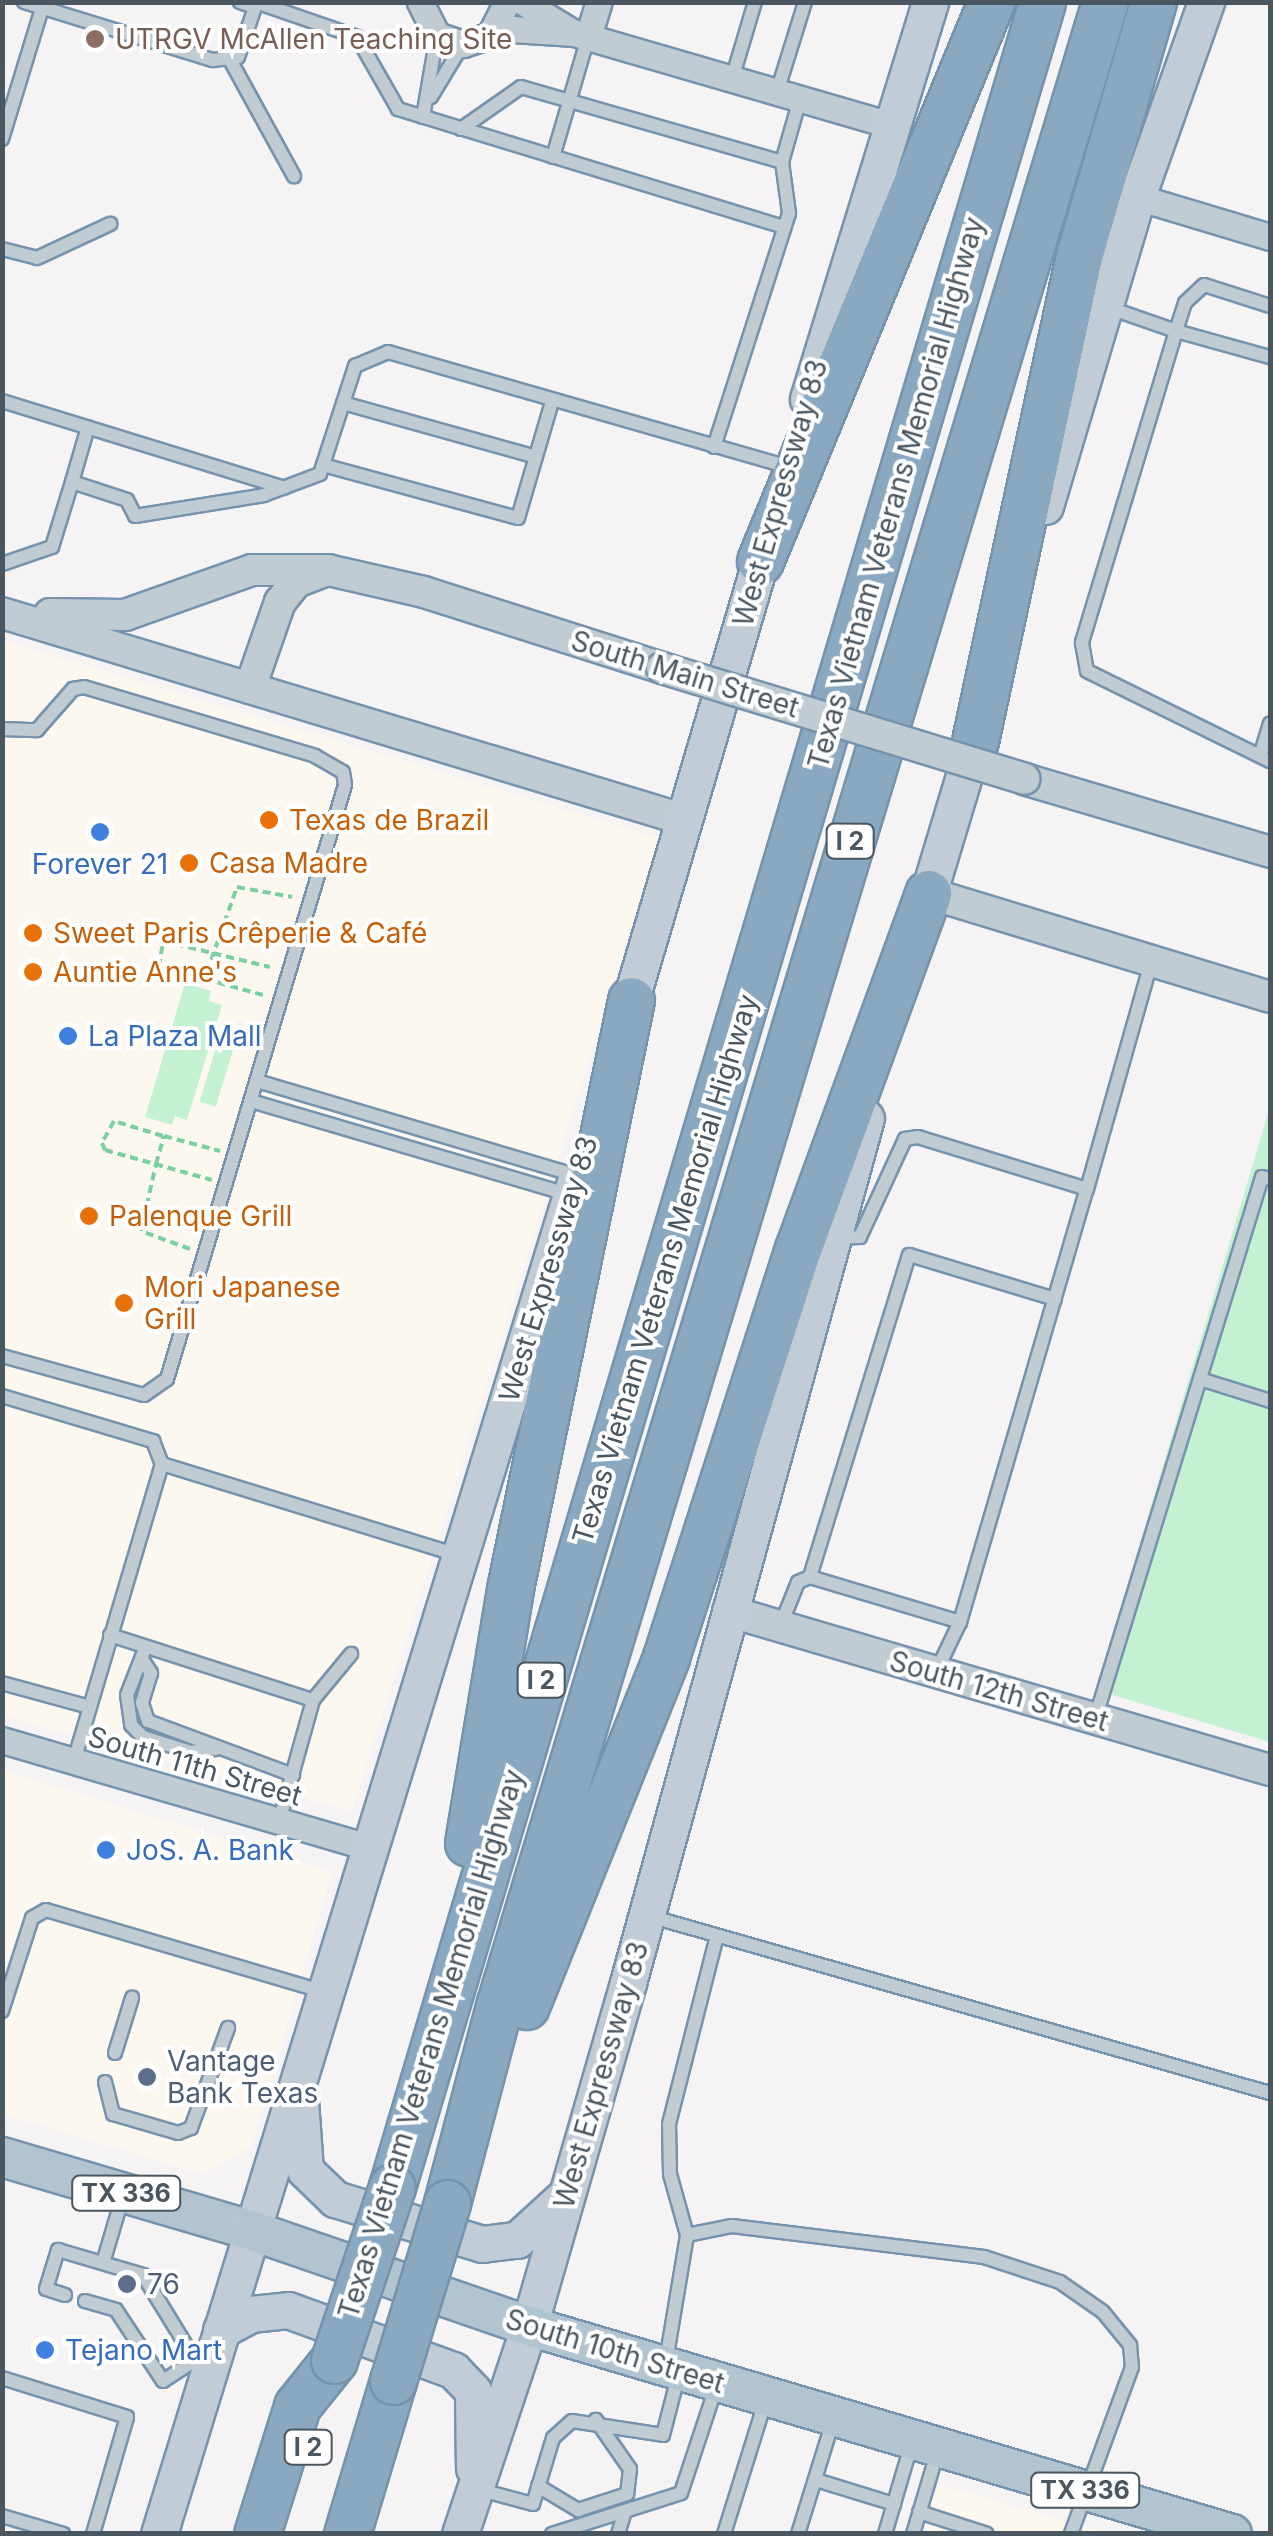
<!DOCTYPE html>
<meta charset="utf-8">
<style>
body{margin:0}
#map{position:relative;width:1273px;height:2536px;overflow:hidden;background:#f5f3f3;font-family:Inter,sans-serif}
div>[style]{position:absolute}
[style*='--x']{left:calc(var(--x)*1px);top:calc(var(--y)*1px);width:calc(var(--w)*1px);rotate:calc(var(--a)*1deg)}
.commercial>*{inset:0;background:#fdf8ef}
.green>*{inset:0;background:#c3f1d2;transform-origin:0 0}
.path>*{height:4px;margin-top:-2px;transform-origin:0;background:repeating-linear-gradient(90deg,#7ad0a1 0 8px,transparent 0 13px)}
.roads{filter:drop-shadow(2px 0 #7693ad) drop-shadow(-2px 0 #7693ad) drop-shadow(0 2px #7693ad) drop-shadow(0 -2px #7693ad)}
.service>*{height:12px;margin:-6px;padding:0 6px;transform-origin:6px;border-radius:6px;background:#c1cbd2}
.minor>*{height:25px;margin:-12.5px;padding:0 12.5px;transform-origin:12.5px;border-radius:12.5px;background:#c1cbd2}
.tertiary>*{height:30px;margin:-15px;padding:0 15px;transform-origin:15px;border-radius:15px;background:#c1cbd2}
.secondary>*{height:35px;margin:-17.5px;padding:0 17.5px;transform-origin:17.5px;border-radius:17.5px;background:#c1ccd6}
.primary>*{height:38px;margin:-19px;padding:0 19px;transform-origin:19px;border-radius:19px;background:#b3c4d1}
.motorway>*{height:45px;margin:-22.5px;padding:0 22.5px;transform-origin:22.5px;border-radius:22.5px;background:#8ba8c1}
.bridges{filter:drop-shadow(2px 0 #7693ad) drop-shadow(-2px 0 #7693ad) drop-shadow(0 2px #7693ad) drop-shadow(0 -2px #7693ad)}
.tertiary-bridge>*{height:30px;margin:-15px;padding:0 15px;transform-origin:15px;border-radius:15px;background:#c1cbd2}
.motorway-bridge>*{height:45px;margin:-22.5px;padding:0 22.5px;transform-origin:22.5px;border-radius:22.5px;background:#8ba8c1}
.dots>*{width:28px;height:28px;translate:-50% -50%;box-sizing:border-box;border:5px solid #fff;border-radius:50%}
span{translate:-50% -50%;white-space:nowrap;text-align:center;line-height:1.15;-webkit-text-stroke:8px #fff;paint-order:stroke}
.shield-label span{padding:2px 8px;background:#fff;border:2px solid;border-radius:8px;-webkit-text-stroke-width:0}
.shield-label{font-size:25px;color:#4a5761;font-weight:700}
.education-label{font-size:28px;color:#785e54}
.left{translate:0 -50%;text-align:left}
.street-label{font-size:28px;color:#4a5761}
.food-label{font-size:28px;color:#c56008}
.shop-label{font-size:28px;color:#366cbe}
.service-label{font-size:28px;color:#4e5e75}
.frame{position:absolute;inset:0;border:5px solid #4a5761;pointer-events:none}
</style>
<div id="map">
<div class="commercial">
<div style="clip-path:polygon(2px 640px,659px 838px,352px 1811px,3px 1716px)"></div>
<div style="clip-path:polygon(2px 1770px,332px 1872px,251px 2147px,203px 2174px,3px 2114px)"></div>
<div style="clip-path:polygon(938px 2484px,1105px 2533px,923px 2534px)"></div>
</div>
<div class="green">
<div style="clip-path:polygon(185px 983px,211px 991px,209px 1001px,222px 1005px,187px 1120px,175px 1116px,172px 1125px,145px 1117px)"></div>
<div style="left:222px;top:1028px;width:17px;height:77px;rotate:17deg"></div>
<div style="clip-path:polygon(1270px 1107px,1270px 1742px,1096px 1690px)"></div>
</div>
<div class="path">
<div style="--x:208;--y:980;--w:51;--a:-165.1"></div>
<div style="--x:159;--y:967;--w:26;--a:-81"></div>
<div style="--x:163;--y:941;--w:110;--a:13.7"></div>
<div style="--x:263;--y:995;--w:56;--a:-164.5"></div>
<div style="--x:209;--y:980;--w:8;--a:-104"></div>
<div style="--x:207;--y:972;--w:90;--a:-70.6"></div>
<div style="--x:237;--y:887;--w:56;--a:10.3"></div>
<div style="--x:163;--y:1136;--w:51;--a:-163"></div>
<div style="--x:114;--y:1121;--w:25;--a:119"></div>
<div style="--x:102;--y:1143;--w:8;--a:67"></div>
<div style="--x:105;--y:1150;--w:111;--a:15.7"></div>
<div style="--x:190;--y:1249;--w:52;--a:-159.8"></div>
<div style="--x:141;--y:1231;--w:69;--a:-77.4"></div>
<div style="--x:156;--y:1164;--w:29;--a:-74"></div>
<div style="--x:164;--y:1136;--w:58;--a:15"></div>
</div>
<div class="roads">
<div class="service">
<div style="--x:24;--y:2;--w:198;--a:17.1"></div>
<div style="--x:213;--y:60;--w:25;--a:-7"></div>
<div style="--x:238;--y:57;--w:53;--a:-71.2"></div>
<div style="--x:255;--y:7;--w:16;--a:-162"></div>
<div style="--x:256;--y:2;--w:107;--a:19.1"></div>
<div style="--x:357;--y:37;--w:83;--a:60.3"></div>
<div style="--x:398;--y:109;--w:404;--a:17"></div>
<div style="--x:229;--y:58;--w:135;--a:61.2"></div>
<div style="--x:732;--y:79;--w:80;--a:-73.4"></div>
<div style="--x:777;--y:92;--w:94;--a:-72.7"></div>
<div style="--x:431;--y:97;--w:62;--a:-58.9"></div>
<div style="--x:423;--y:117;--w:83;--a:-80.3"></div>
<div style="--x:461;--y:129;--w:73;--a:-35"></div>
<div style="--x:521;--y:87;--w:272;--a:16"></div>
<div style="--x:2;--y:139;--w:143;--a:-73"></div>
<div style="--x:553;--y:157;--w:125;--a:-73.7"></div>
<div style="--x:2;--y:249;--w:36;--a:14"></div>
<div style="--x:37;--y:258;--w:81;--a:-25"></div>
<div style="--x:1270;--y:306;--w:69;--a:-162.3"></div>
<div style="--x:1204;--y:285;--w:26;--a:137"></div>
<div style="--x:1185;--y:303;--w:29;--a:108"></div>
<div style="--x:1176;--y:331;--w:98;--a:15.5"></div>
<div style="--x:1107;--y:307;--w:73;--a:19.2"></div>
<div style="--x:1176;--y:331;--w:326;--a:106.8"></div>
<div style="--x:1082;--y:643;--w:28;--a:80"></div>
<div style="--x:1087;--y:671;--w:204;--a:26.2"></div>
<div style="--x:2;--y:401;--w:295;--a:17.1"></div>
<div style="--x:343;--y:403;--w:200;--a:15.6"></div>
<div style="--x:714;--y:447;--w:246;--a:-72.2"></div>
<div style="--x:789;--y:213;--w:51;--a:-97.8"></div>
<div style="--x:782;--y:162;--w:66;--a:-74.1"></div>
<div style="--x:323;--y:465;--w:202;--a:15.2"></div>
<div style="--x:518;--y:518;--w:121;--a:-73.7"></div>
<div style="--x:72;--y:482;--w:57;--a:-73.8"></div>
<div style="--x:2;--y:564;--w:53;--a:-18.8"></div>
<div style="--x:52;--y:547;--w:68;--a:-72.9"></div>
<div style="--x:72;--y:482;--w:58;--a:18.1"></div>
<div style="--x:127;--y:500;--w:18;--a:63"></div>
<div style="--x:135;--y:516;--w:131;--a:-9.2"></div>
<div style="--x:264;--y:495;--w:60;--a:-20.6"></div>
<div style="--x:320;--y:474;--w:114;--a:-72"></div>
<div style="--x:355;--y:366;--w:36;--a:-23"></div>
<div style="--x:388;--y:352;--w:416;--a:16"></div>
<div style="--x:2;--y:729;--w:35;--a:2"></div>
<div style="--x:37;--y:730;--w:55;--a:-48.7"></div>
<div style="--x:73;--y:689;--w:11;--a:-10"></div>
<div style="--x:84;--y:687;--w:241;--a:16.6"></div>
<div style="--x:315;--y:756;--w:32;--a:30"></div>
<div style="--x:343;--y:772;--w:13;--a:81"></div>
<div style="--x:345;--y:785;--w:620;--a:106.68"></div>
<div style="--x:167;--y:1379;--w:28;--a:145"></div>
<div style="--x:144;--y:1395;--w:147;--a:-164.6"></div>
<div style="--x:1260;--y:756;--w:34;--a:-73"></div>
<div style="--x:257;--y:1081;--w:331;--a:16.5"></div>
<div style="--x:251;--y:1101;--w:333;--a:16.4"></div>
<div style="--x:835;--y:1238;--w:25;--a:-2"></div>
<div style="--x:860;--y:1237;--w:108;--a:-65.3"></div>
<div style="--x:905;--y:1139;--w:13;--a:-9"></div>
<div style="--x:918;--y:1137;--w:177;--a:17.1"></div>
<div style="--x:1087;--y:1189;--w:235;--a:-74.2"></div>
<div style="--x:1055;--y:1299;--w:152;--a:-163.2"></div>
<div style="--x:909;--y:1255;--w:337;--a:107.1"></div>
<div style="--x:810;--y:1577;--w:157;--a:16.7"></div>
<div style="--x:960;--y:1622;--w:451;--a:-73.7"></div>
<div style="--x:1200;--y:1379;--w:73;--a:17.4"></div>
<div style="--x:2;--y:1396;--w:158;--a:16.6"></div>
<div style="--x:153;--y:1441;--w:25;--a:69"></div>
<div style="--x:162;--y:1464;--w:310;--a:17.1"></div>
<div style="--x:780;--y:1627;--w:48;--a:-68.2"></div>
<div style="--x:798;--y:1582;--w:13;--a:-23"></div>
<div style="--x:110;--y:1635;--w:213;--a:17.8"></div>
<div style="--x:143;--y:1654;--w:44;--a:111.3"></div>
<div style="--x:127;--y:1695;--w:30;--a:82"></div>
<div style="--x:131;--y:1725;--w:17;--a:45"></div>
<div style="--x:143;--y:1737;--w:50;--a:17.4"></div>
<div style="--x:191;--y:1752;--w:25;--a:-7"></div>
<div style="--x:142;--y:1659;--w:17;--a:57"></div>
<div style="--x:151;--y:1673;--w:31;--a:107"></div>
<div style="--x:142;--y:1703;--w:19;--a:72"></div>
<div style="--x:148;--y:1721;--w:155;--a:20.4"></div>
<div style="--x:936;--y:1672;--w:55;--a:-64.4"></div>
<div style="--x:2;--y:1683;--w:91;--a:15.3"></div>
<div style="--x:1095;--y:1719;--w:567;--a:-72.87"></div>
<div style="--x:1262;--y:1177;--w:8;--a:14"></div>
<div style="--x:74;--y:1761;--w:310;--a:-73.5"></div>
<div style="--x:279;--y:1822;--w:127;--a:-74.4"></div>
<div style="--x:313;--y:1700;--w:60;--a:-50.4"></div>
<div style="--x:649;--y:1916;--w:646;--a:15.91"></div>
<div style="--x:2;--y:2011;--w:98;--a:-72.1"></div>
<div style="--x:32;--y:1918;--w:16;--a:-30"></div>
<div style="--x:46;--y:1910;--w:287;--a:16.4"></div>
<div style="--x:115;--y:2053;--w:58;--a:-72.8"></div>
<div style="--x:105;--y:2082;--w:33;--a:76"></div>
<div style="--x:113;--y:2114;--w:68;--a:16.3"></div>
<div style="--x:178;--y:2133;--w:14;--a:-21"></div>
<div style="--x:191;--y:2128;--w:107;--a:-69.7"></div>
<div style="--x:687;--y:2235;--w:63;--a:-105.6"></div>
<div style="--x:670;--y:2174;--w:50;--a:-91.1"></div>
<div style="--x:669;--y:2124;--w:194;--a:-75.7"></div>
<div style="--x:103;--y:2263;--w:67;--a:-73.5"></div>
<div style="--x:65;--y:2295;--w:20;--a:-162"></div>
<div style="--x:46;--y:2289;--w:41;--a:-72.9"></div>
<div style="--x:58;--y:2250;--w:89;--a:16.4"></div>
<div style="--x:143;--y:2275;--w:100;--a:58.5"></div>
<div style="--x:195;--y:2360;--w:15;--a:16"></div>
<div style="--x:85;--y:2301;--w:32;--a:16"></div>
<div style="--x:116;--y:2310;--w:85;--a:56.5"></div>
<div style="--x:163;--y:2381;--w:38;--a:-33"></div>
<div style="--x:666;--y:2361;--w:128;--a:-80.5"></div>
<div style="--x:687;--y:2235;--w:46;--a:-11.3"></div>
<div style="--x:732;--y:2226;--w:254;--a:7"></div>
<div style="--x:984;--y:2257;--w:80;--a:18.2"></div>
<div style="--x:1060;--y:2282;--w:52;--a:34.9"></div>
<div style="--x:1103;--y:2312;--w:43;--a:50.7"></div>
<div style="--x:1130;--y:2345;--w:22;--a:85"></div>
<div style="--x:1132;--y:2367;--w:178;--a:110.1"></div>
<div style="--x:2;--y:2378;--w:131;--a:17.3"></div>
<div style="--x:127;--y:2417;--w:122;--a:106.2"></div>
<div style="--x:816;--y:2480;--w:82;--a:17.1"></div>
<div style="--x:538;--y:2486;--w:47;--a:31"></div>
<div style="--x:578;--y:2510;--w:52;--a:-18.1"></div>
<div style="--x:627;--y:2494;--w:25;--a:-83"></div>
<div style="--x:630;--y:2469;--w:60;--a:-124.8"></div>
<div style="--x:477;--y:2489;--w:58;--a:15"></div>
<div style="--x:533;--y:2504;--w:69;--a:-73.1"></div>
<div style="--x:553;--y:2438;--w:25;--a:-42"></div>
<div style="--x:572;--y:2421;--w:92;--a:8.7"></div>
<div style="--x:663;--y:2435;--w:64;--a:-75.5"></div>
<div style="--x:919;--y:2512;--w:71;--a:17.9"></div>
<div style="--x:2;--y:2516;--w:64;--a:16.4"></div>
<div style="--x:552;--y:2534;--w:135;--a:-17.6"></div>
<div style="--x:681;--y:2493;--w:115;--a:-71.7"></div>
<div style="--x:618;--y:2534;--w:24;--a:-73"></div>
<div style="--x:724;--y:2534;--w:141;--a:-72.7"></div>
<div style="--x:798;--y:2534;--w:118;--a:-72.8"></div>
<div style="--x:885;--y:2534;--w:96;--a:-73.6"></div>
<div style="--x:913;--y:2534;--w:88;--a:-73.4"></div>
</div>
<div class="minor">
<div style="--x:420;--y:2;--w:37;--a:63"></div>
<div style="--x:437;--y:35;--w:28;--a:19"></div>
<div style="--x:463;--y:44;--w:28;--a:-18"></div>
<div style="--x:490;--y:35;--w:37;--a:-63"></div>
<div style="--x:523;--y:2;--w:60;--a:31.3"></div>
<div style="--x:496;--y:28;--w:78;--a:3.7"></div>
<div style="--x:574;--y:33;--w:327;--a:16.2"></div>
<div style="--x:588;--y:37;--w:37;--a:-73"></div>
<div style="--x:1137;--y:197;--w:139;--a:16.7"></div>
<div style="--x:2;--y:1740;--w:384;--a:16.3"></div>
</div>
<div class="tertiary">
<div style="--x:2;--y:613;--w:711;--a:16.85"></div>
<div style="--x:50;--y:614;--w:75;--a:0.8"></div>
<div style="--x:125;--y:615;--w:135;--a:-19.5"></div>
<div style="--x:252;--y:570;--w:76;--a:0"></div>
<div style="--x:328;--y:570;--w:98;--a:12.9"></div>
<div style="--x:424;--y:592;--w:250;--a:17.7"></div>
<div style="--x:250;--y:688;--w:91;--a:-70.8"></div>
<div style="--x:280;--y:602;--w:26;--a:-51"></div>
<div style="--x:296;--y:582;--w:30;--a:-21"></div>
<div style="--x:1024;--y:779;--w:257;--a:16.5"></div>
<div style="--x:928;--y:893;--w:357;--a:16.9"></div>
<div style="--x:728;--y:1611;--w:565;--a:16.35"></div>
</div>
<div class="secondary">
<div style="--x:808;--y:399;--w:415;--a:-72.9"></div>
<div style="--x:1045;--y:506;--w:322;--a:-73.4"></div>
<div style="--x:1137;--y:197;--w:207;--a:-70.5"></div>
<div style="--x:921;--y:918;--w:193;--a:-73.2"></div>
<div style="--x:624;--y:1023;--w:509;--a:-73.56"></div>
<div style="--x:300;--y:2100;--w:70;--a:85.9"></div>
<div style="--x:305;--y:2170;--w:42;--a:44"></div>
<div style="--x:335;--y:2199;--w:154;--a:17"></div>
<div style="--x:482;--y:2244;--w:35;--a:-7"></div>
<div style="--x:517;--y:2240;--w:65;--a:-42.5"></div>
<div style="--x:221;--y:2330;--w:34;--a:-28"></div>
<div style="--x:251;--y:2314;--w:37;--a:-6"></div>
<div style="--x:288;--y:2310;--w:176;--a:20"></div>
<div style="--x:453;--y:2370;--w:29;--a:46"></div>
<div style="--x:473;--y:2391;--w:77;--a:89.3"></div>
<div style="--x:159;--y:2534;--w:1415;--a:-72.9"></div>
<div style="--x:460;--y:2534;--w:219;--a:-71.6"></div>
<div style="--x:529;--y:2326;--w:357;--a:-73.9"></div>
<div style="--x:628;--y:1983;--w:897;--a:-74.62"></div>
</div>
<div class="primary">
<div style="--x:2;--y:2157;--w:259;--a:16.4"></div>
<div style="--x:250;--y:2230;--w:295;--a:19"></div>
<div style="--x:529;--y:2326;--w:733;--a:16.48"></div>
</div>
<div class="motorway">
<div style="--x:760;--y:561;--w:605;--a:-67.55"></div>
<div style="--x:975;--y:741;--w:499;--a:-77.9"></div>
<div style="--x:1080;--y:253;--w:261;--a:-73.8"></div>
<div style="--x:468;--y:1843;--w:263;--a:-80.6"></div>
<div style="--x:511;--y:1584;--w:596;--a:-78.39"></div>
<div style="--x:526;--y:2006;--w:376;--a:-68.1"></div>
<div style="--x:666;--y:1657;--w:429;--a:-72.1"></div>
<div style="--x:798;--y:1249;--w:379;--a:-69.9"></div>
<div style="--x:392;--y:2187;--w:2280;--a:-73.43"></div>
<div style="--x:447;--y:2203;--w:207;--a:-75.2"></div>
<div style="--x:500;--y:2003;--w:2090;--a:-73.18"></div>
<div style="--x:257;--y:2534;--w:134;--a:-72.6"></div>
<div style="--x:297;--y:2406;--w:59;--a:-51.2"></div>
<div style="--x:347;--y:2534;--w:160;--a:-73.3"></div>
</div>
</div>
<div class="bridges">
<div class="tertiary-bridge">
<div style="--x:662;--y:668;--w:379;--a:17"></div>
</div>
<div class="motorway-bridge">
<div style="--x:334;--y:2360;--w:182;--a:-71.5"></div>
<div style="--x:393;--y:2381;--w:186;--a:-73.1"></div>
</div>
</div>
<div class="dots">
<div style="left:95px;top:39px;background:#8d6e63"></div>
<div style="left:269px;top:820px;background:#e8710a"></div>
<div style="left:100px;top:832px;background:#3f7fe0"></div>
<div style="left:189px;top:863px;background:#e8710a"></div>
<div style="left:33px;top:933px;background:#e8710a"></div>
<div style="left:33px;top:972px;background:#e8710a"></div>
<div style="left:68px;top:1036px;background:#3f7fe0"></div>
<div style="left:89px;top:1216px;background:#e8710a"></div>
<div style="left:124px;top:1303px;background:#e8710a"></div>
<div style="left:106px;top:1850px;background:#3f7fe0"></div>
<div style="left:147px;top:2077px;background:#5c6f8a"></div>
<div style="left:127px;top:2284px;background:#5c6f8a"></div>
<div style="left:45px;top:2350px;background:#3f7fe0"></div>
</div>
<div class="shield-label">
<span style="left:850px;top:841px">I 2</span>
<span style="left:541px;top:1680px">I 2</span>
<span style="left:126px;top:2193px">TX 336</span>
<span style="left:308px;top:2447px">I 2</span>
<span style="left:1085px;top:2490px">TX 336</span>
</div>
<div class="education-label">
<span class="left" style="left:115px;top:39px">UTRGV McAllen Teaching Site</span>
</div>
<div class="street-label">
<span style="left:780px;top:493px;rotate:-74deg">West Expressway 83</span>
<span style="left:896px;top:493px;rotate:-74deg">Texas Vietnam Veterans Memorial Highway</span>
<span style="left:685px;top:674px;rotate:17deg">South Main Street</span>
<span style="left:548px;top:1269px;rotate:-73deg">West Expressway 83</span>
<span style="left:665px;top:1269px;rotate:-73deg">Texas Vietnam Veterans Memorial Highway</span>
<span style="left:999px;top:1691px;rotate:16deg">South 12th Street</span>
<span style="left:195px;top:1766px;rotate:16deg">South 11th Street</span>
<span style="left:431px;top:2044px;rotate:-73deg">Texas Vietnam Veterans Memorial Highway</span>
<span style="left:601px;top:2075px;rotate:-74deg">West Expressway 83</span>
<span style="left:615px;top:2351px;rotate:17deg">South 10th Street</span>
</div>
<div class="food-label">
<span class="left" style="left:289px;top:820px">Texas de Brazil</span>
<span class="left" style="left:209px;top:863px">Casa Madre</span>
<span class="left" style="left:53px;top:933px">Sweet Paris Crêperie &amp; Café</span>
<span class="left" style="left:53px;top:972px">Auntie Anne's</span>
<span class="left" style="left:109px;top:1216px">Palenque Grill</span>
<span class="left" style="left:144px;top:1303px">Mori Japanese<br>Grill</span>
</div>
<div class="shop-label">
<span style="left:100px;top:864px">Forever 21</span>
<span class="left" style="left:88px;top:1036px">La Plaza Mall</span>
<span class="left" style="left:126px;top:1850px">JoS. A. Bank</span>
<span class="left" style="left:65px;top:2350px">Tejano Mart</span>
</div>
<div class="service-label">
<span class="left" style="left:167px;top:2077px">Vantage<br>Bank Texas</span>
<span class="left" style="left:147px;top:2284px">76</span>
</div>
<div class="frame"></div>
</div>
